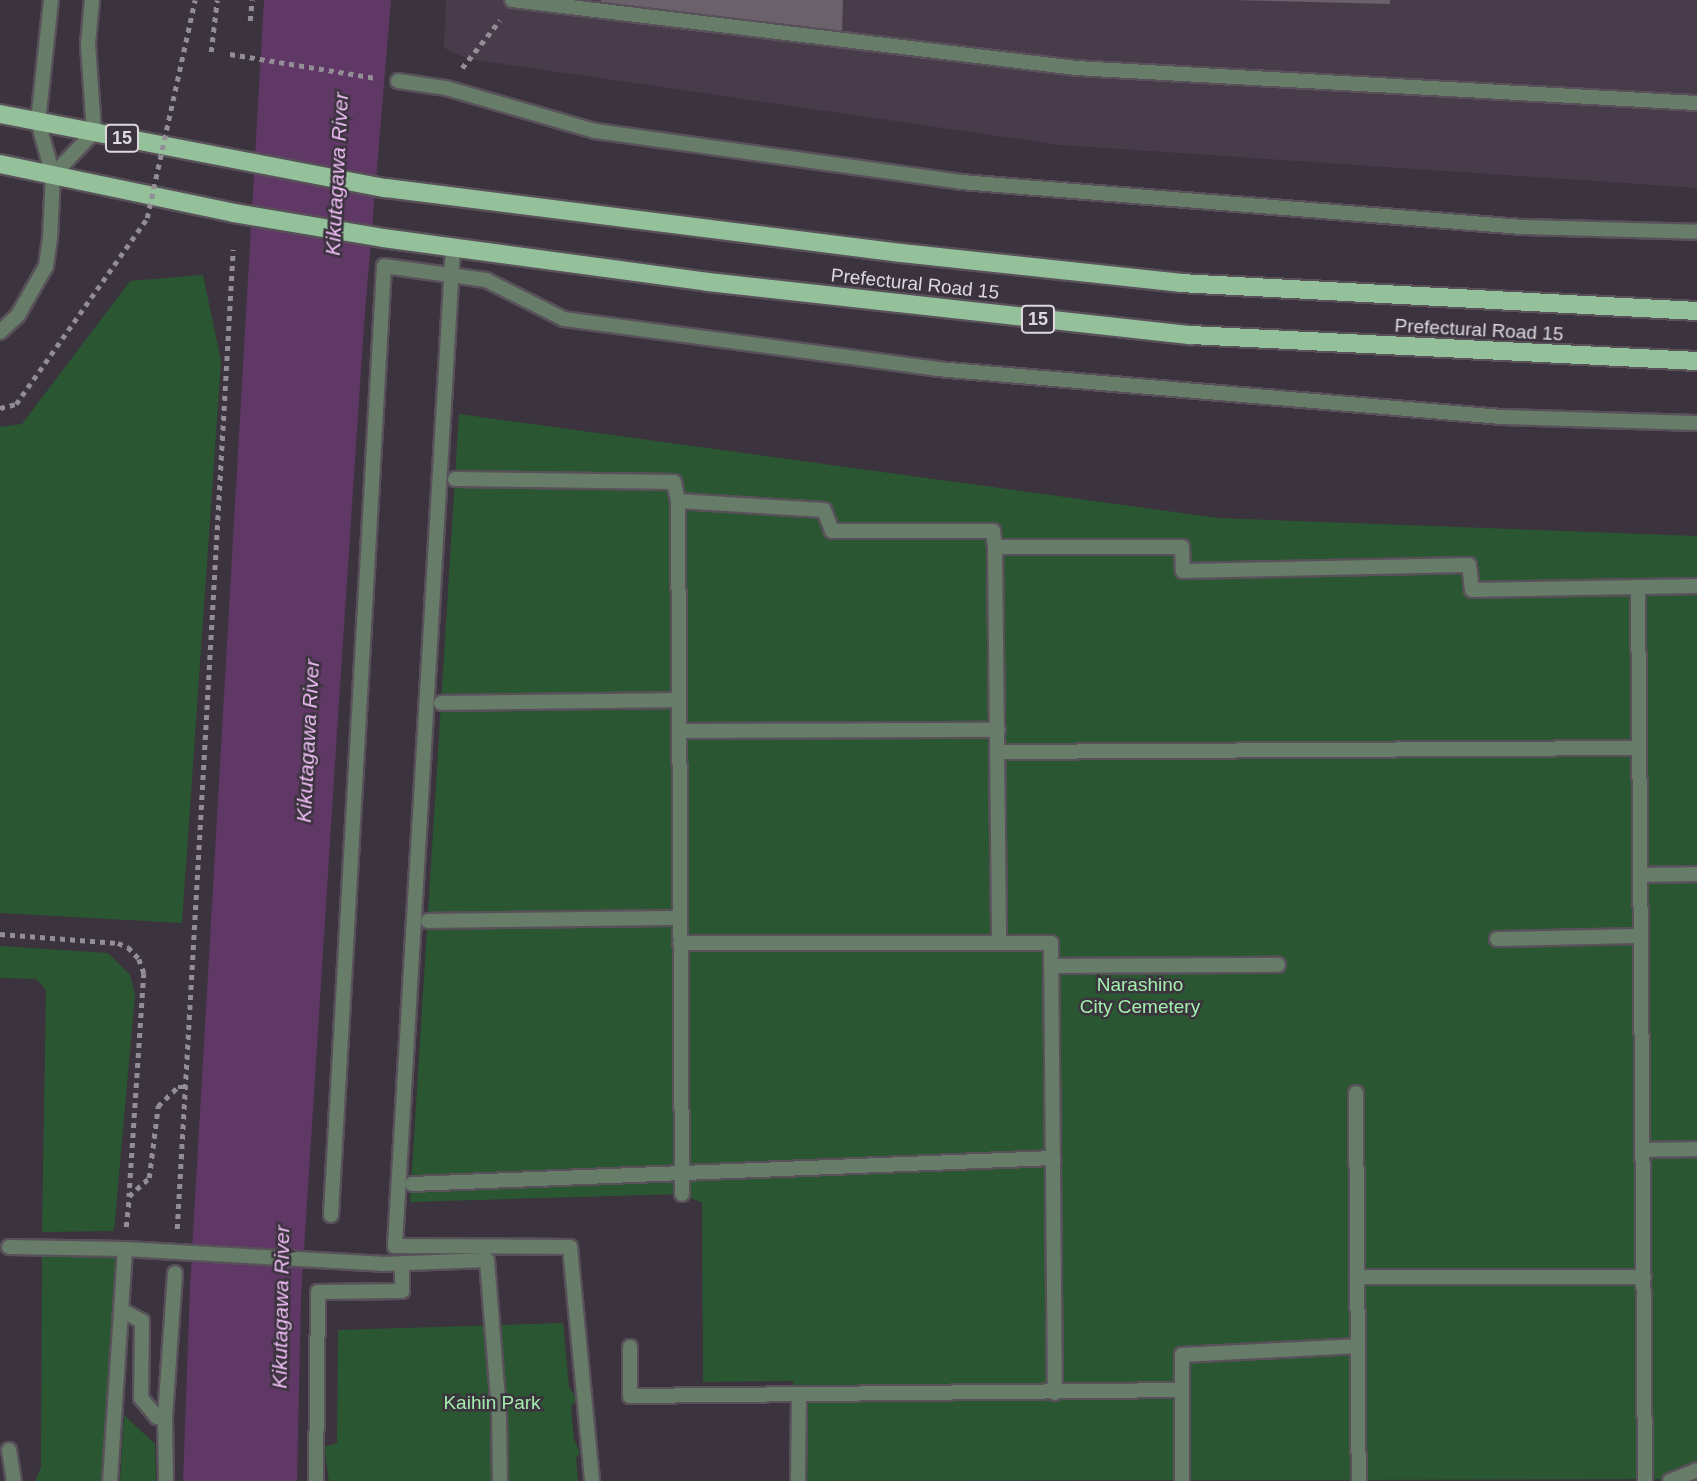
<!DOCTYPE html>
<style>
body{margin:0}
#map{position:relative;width:1697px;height:1481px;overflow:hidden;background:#3b333d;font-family:Helvetica,sans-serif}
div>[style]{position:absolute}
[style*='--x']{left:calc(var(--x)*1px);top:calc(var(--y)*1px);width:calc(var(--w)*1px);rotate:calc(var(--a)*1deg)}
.built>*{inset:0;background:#483b4a}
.green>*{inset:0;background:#2a5731}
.water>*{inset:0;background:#5f3865}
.building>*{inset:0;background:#6a616b}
.path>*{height:4.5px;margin-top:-2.25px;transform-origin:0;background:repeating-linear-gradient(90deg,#938d95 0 5px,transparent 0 10px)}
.roads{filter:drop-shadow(2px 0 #58515a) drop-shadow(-2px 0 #58515a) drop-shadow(0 2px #58515a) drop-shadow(0 -2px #58515a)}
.service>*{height:14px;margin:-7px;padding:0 7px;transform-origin:7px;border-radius:7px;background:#677c69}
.pedestrian>*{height:14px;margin:-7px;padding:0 7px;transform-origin:7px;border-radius:7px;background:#677c69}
.tertiary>*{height:14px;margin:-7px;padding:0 7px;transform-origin:7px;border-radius:7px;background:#677c69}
.primary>*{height:18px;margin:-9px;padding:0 9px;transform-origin:9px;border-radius:9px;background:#94c199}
.path-bridge>*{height:4.5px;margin-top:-2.25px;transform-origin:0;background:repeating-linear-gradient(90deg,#938d95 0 5px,transparent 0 10px)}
span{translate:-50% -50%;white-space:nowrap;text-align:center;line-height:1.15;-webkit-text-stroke:5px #3b333d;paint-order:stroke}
.shield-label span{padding:2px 5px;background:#3b333d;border:2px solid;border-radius:5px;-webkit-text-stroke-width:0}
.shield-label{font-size:18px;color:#ded9df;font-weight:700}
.street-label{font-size:19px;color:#ded9df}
.park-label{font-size:19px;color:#a3efad}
.water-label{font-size:21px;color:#f0bef7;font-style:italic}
</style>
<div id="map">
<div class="built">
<div style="clip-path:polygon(446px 0,1697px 0,1697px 188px,1059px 145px,469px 59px,444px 48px)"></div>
</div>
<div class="green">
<div style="clip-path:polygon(203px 275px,221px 361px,182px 923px,0 913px,0 427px,22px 424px,130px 281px)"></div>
<div style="clip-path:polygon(459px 414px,1218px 518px,1697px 536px,1697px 1479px,792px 1481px,793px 1381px,703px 1382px,702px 1203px,682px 1194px,410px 1202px)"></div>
<div style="clip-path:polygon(0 946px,108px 953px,130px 975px,135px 995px,114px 1231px,42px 1232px,46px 990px,36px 979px,0 978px)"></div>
<div style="clip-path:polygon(42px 1256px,116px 1256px,105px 1481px,35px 1481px,41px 1468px)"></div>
<div style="clip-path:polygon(563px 1323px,569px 1387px,577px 1399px,571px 1407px,574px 1439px,580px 1453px,576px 1458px,578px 1481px,329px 1481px,324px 1447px,337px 1443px,338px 1330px)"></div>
<div style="clip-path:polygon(124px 1415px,155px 1444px,156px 1481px,120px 1481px)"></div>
</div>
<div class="water">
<div style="clip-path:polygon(264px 0,391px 0,364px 325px,338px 717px,301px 1298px,297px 1481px,183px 1481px,190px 1286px)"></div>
</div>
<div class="building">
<div style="clip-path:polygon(601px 0,843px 0,842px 34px,601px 2px)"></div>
<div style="clip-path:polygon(1232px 0,1390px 0,1390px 4px)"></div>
</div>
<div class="path">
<div style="--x:250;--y:21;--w:21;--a:-85"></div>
<div style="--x:211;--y:52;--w:52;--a:-83.4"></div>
<div style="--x:230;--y:54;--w:148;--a:9.3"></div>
<div style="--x:462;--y:68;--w:61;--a:-51.6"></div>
<div style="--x:0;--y:934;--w:118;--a:4.4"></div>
<div style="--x:118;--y:943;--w:11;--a:22"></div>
<div style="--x:128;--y:947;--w:16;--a:47"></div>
<div style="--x:139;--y:959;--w:15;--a:70"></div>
<div style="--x:144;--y:973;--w:224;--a:93.8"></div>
<div style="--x:126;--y:1227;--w:31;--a:-84"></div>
<div style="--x:129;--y:1196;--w:27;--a:-42"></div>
<div style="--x:149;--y:1178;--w:73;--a:-82.9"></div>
<div style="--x:158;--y:1106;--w:28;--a:-44"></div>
<div style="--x:178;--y:1087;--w:6;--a:0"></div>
<div style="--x:177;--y:1229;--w:981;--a:-86.73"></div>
</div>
<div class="roads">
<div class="service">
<div style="--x:512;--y:0;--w:568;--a:6.87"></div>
<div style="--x:1076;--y:68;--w:622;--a:3.23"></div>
<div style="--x:453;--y:248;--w:1000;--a:93.33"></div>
<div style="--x:395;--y:1246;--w:175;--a:0.3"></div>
<div style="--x:570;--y:1247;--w:235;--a:84.6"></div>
</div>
<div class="pedestrian">
<div style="--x:398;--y:81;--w:49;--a:8.3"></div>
<div style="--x:446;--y:88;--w:155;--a:16.1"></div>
<div style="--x:595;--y:131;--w:370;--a:7.9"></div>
<div style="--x:961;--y:182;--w:563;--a:4.59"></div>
<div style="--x:1522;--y:227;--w:175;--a:1.6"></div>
<div style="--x:455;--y:479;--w:219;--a:0.8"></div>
<div style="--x:674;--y:482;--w:19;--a:78"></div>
<div style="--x:678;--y:501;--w:146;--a:3.5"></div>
<div style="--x:824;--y:510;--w:22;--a:69"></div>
<div style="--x:832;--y:531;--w:161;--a:0"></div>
<div style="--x:993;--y:531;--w:16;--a:83"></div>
<div style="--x:995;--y:547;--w:187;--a:0"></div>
<div style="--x:1182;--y:547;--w:24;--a:88"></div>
<div style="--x:1183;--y:571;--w:286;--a:-1.2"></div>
<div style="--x:1469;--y:565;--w:25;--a:83"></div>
<div style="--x:1472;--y:590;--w:225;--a:-1"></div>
<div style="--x:678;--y:501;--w:693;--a:89.67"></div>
<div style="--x:995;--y:547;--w:396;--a:89.4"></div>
<div style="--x:1638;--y:587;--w:894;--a:89.55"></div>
<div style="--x:441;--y:703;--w:238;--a:-0.7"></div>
<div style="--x:679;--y:731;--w:319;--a:-0.2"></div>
<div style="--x:999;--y:752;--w:640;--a:-0.36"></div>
<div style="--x:1641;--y:875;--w:56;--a:-1"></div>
<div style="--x:428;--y:921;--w:252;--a:-0.7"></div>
<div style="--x:1497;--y:939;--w:144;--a:-1.2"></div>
<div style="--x:680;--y:943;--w:371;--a:0"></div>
<div style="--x:1051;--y:943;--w:450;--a:89.5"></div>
<div style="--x:1051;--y:966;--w:227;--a:-0.3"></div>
<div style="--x:1356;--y:1093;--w:388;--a:89.6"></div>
<div style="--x:1642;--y:1150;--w:55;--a:-1"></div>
<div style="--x:412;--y:1184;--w:642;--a:-2.32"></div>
<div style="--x:331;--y:1215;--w:950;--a:-86.8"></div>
<div style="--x:384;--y:266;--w:103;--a:7.8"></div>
<div style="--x:486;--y:280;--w:87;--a:26.6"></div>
<div style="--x:564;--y:319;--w:376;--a:7.6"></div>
<div style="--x:937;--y:369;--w:567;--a:4.86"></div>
<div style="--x:1502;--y:417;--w:195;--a:1.8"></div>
<div style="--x:9;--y:1247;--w:116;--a:1"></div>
<div style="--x:125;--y:1249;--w:257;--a:3.3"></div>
<div style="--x:382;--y:1264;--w:105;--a:-2.2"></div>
<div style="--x:487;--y:1260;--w:152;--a:85.5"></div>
<div style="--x:499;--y:1412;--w:69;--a:89.2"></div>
<div style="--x:1358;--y:1277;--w:286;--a:0"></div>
<div style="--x:121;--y:1310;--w:24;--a:28"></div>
<div style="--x:142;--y:1321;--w:77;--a:90.7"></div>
<div style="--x:141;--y:1398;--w:25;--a:50"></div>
<div style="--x:157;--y:1417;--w:8;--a:0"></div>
<div style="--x:630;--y:1347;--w:49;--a:90"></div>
<div style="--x:630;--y:1396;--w:552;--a:-0.62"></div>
<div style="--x:9;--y:1450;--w:31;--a:81"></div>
<div style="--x:110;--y:1481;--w:232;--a:-86.3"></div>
<div style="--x:166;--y:1481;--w:64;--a:-90.9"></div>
<div style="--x:165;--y:1417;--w:144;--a:-86"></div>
<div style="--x:316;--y:1481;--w:189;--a:-89.4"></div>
<div style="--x:318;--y:1292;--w:84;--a:-0.7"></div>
<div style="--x:402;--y:1291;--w:28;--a:-90"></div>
<div style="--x:798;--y:1481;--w:86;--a:-89.3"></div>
<div style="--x:1182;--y:1481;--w:126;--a:-90"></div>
<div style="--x:1182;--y:1355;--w:176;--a:-2.9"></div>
<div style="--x:1670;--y:1481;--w:29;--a:-22"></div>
</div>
<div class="tertiary">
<div style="--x:53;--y:175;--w:59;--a:-46.4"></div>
<div style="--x:94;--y:132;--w:88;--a:-93.9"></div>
<div style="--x:88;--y:44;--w:44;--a:-84.8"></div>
<div style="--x:0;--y:332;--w:25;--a:-43"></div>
<div style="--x:18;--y:315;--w:56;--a:-60.3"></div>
<div style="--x:46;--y:266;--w:28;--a:-82"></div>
<div style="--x:50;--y:238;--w:63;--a:-87.3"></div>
<div style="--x:53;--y:175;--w:55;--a:-105.8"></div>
<div style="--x:38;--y:122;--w:123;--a:-83.9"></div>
</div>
<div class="primary">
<div style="--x:0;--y:114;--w:393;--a:10.9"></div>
<div style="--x:386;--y:188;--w:519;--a:7.19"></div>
<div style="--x:901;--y:253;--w:281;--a:6.1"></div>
<div style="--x:1180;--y:283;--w:518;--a:3.1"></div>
<div style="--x:0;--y:164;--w:239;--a:11.8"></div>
<div style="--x:234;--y:213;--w:151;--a:9.5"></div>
<div style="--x:383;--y:238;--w:328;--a:7.7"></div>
<div style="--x:708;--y:282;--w:486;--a:6.3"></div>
<div style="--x:1191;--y:335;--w:507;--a:2.94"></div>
</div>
</div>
<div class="path-bridge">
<div style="--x:0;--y:408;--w:16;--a:-14"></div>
<div style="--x:16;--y:404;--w:228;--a:-54.8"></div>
<div style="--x:147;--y:218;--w:223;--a:-77.6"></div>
</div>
<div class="shield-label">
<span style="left:122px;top:138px">15</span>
<span style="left:1038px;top:319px">15</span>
</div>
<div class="street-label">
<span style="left:915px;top:284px;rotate:6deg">Prefectural Road 15</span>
<span style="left:1479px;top:330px;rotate:3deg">Prefectural Road 15</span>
</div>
<div class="park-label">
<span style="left:1140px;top:996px">Narashino<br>City Cemetery</span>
<span style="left:492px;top:1403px">Kaihin Park</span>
</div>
<div class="water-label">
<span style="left:337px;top:174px;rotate:-87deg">Kikutagawa River</span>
<span style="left:308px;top:741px;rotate:-87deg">Kikutagawa River</span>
<span style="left:281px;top:1307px;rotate:-89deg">Kikutagawa River</span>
</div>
</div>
